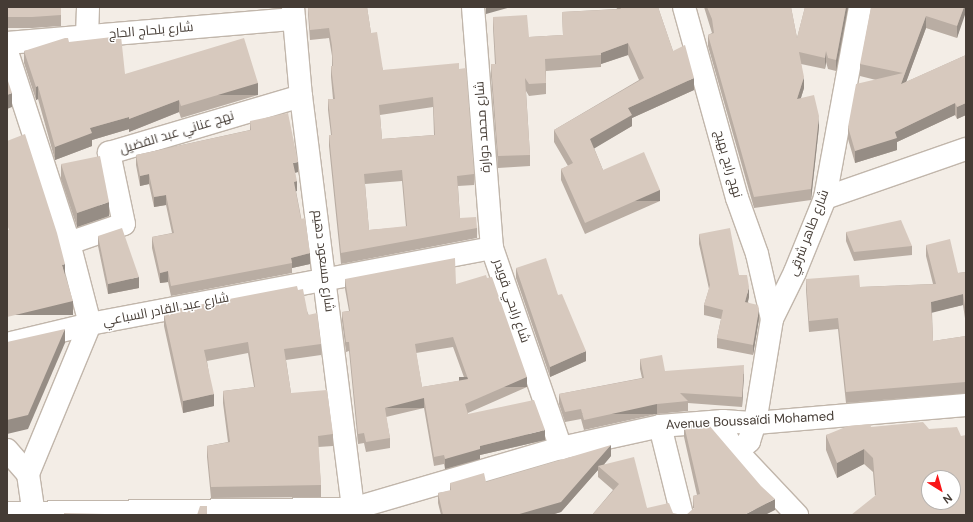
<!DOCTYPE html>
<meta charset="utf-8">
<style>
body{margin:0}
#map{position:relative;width:973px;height:522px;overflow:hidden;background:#f3ede6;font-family:"DM Sans",Cairo,sans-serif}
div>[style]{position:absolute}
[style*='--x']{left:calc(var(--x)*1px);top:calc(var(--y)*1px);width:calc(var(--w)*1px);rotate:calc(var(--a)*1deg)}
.roads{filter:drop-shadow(1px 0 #c1b6ab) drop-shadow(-1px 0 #c1b6ab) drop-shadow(0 1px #c1b6ab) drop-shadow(0 -1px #c1b6ab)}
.street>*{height:22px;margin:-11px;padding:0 11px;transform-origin:11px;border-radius:11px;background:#fff}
.wall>*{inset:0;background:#b9ada3;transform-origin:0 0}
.shaded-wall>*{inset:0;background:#968d85;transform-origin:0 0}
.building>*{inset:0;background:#d7c9be}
span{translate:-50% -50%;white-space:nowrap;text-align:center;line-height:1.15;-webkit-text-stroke:3px #fff;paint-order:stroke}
.street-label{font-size:13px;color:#453c35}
.frame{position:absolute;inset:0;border:8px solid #453c35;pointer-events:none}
.north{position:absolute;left:921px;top:470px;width:40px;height:40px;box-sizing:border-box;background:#fff;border:1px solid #b5b1ae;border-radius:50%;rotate:143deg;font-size:11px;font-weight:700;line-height:16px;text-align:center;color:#453c35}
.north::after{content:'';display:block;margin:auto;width:14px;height:18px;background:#f91618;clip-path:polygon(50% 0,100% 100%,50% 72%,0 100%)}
</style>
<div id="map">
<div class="roads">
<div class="street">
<div style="--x:293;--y:7;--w:89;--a:84.9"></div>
<div style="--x:301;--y:96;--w:422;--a:82.8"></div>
<div style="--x:473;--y:7;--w:242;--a:85.5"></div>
<div style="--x:684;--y:7;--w:198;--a:74.5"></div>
<div style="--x:737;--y:198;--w:59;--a:70.3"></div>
<div style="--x:757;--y:254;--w:67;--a:77"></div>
<div style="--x:87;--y:36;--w:29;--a:-88"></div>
<div style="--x:7;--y:43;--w:288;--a:-4.8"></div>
<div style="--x:7;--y:52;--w:201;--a:72"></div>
<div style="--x:69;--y:243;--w:84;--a:75.5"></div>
<div style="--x:90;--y:324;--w:162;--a:112.5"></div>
<div style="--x:28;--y:474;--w:41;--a:81.7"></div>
<div style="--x:825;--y:198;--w:149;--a:-19.2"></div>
<div style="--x:69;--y:243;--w:58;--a:-19.1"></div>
<div style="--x:124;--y:224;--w:73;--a:-101.9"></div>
<div style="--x:109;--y:153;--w:200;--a:-16.5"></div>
<div style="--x:7;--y:344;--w:85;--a:-13.5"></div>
<div style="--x:90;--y:324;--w:409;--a:-10.7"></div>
<div style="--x:492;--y:248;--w:212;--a:71"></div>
<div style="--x:723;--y:421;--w:12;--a:81"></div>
<div style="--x:725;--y:433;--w:12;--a:66"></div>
<div style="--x:730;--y:444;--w:98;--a:46.7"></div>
<div style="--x:660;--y:426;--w:92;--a:76.1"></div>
<div style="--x:7;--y:450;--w:32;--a:49"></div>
<div style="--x:738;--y:451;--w:15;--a:-42"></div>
<div style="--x:749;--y:441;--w:19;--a:-72"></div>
<div style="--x:755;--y:423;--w:105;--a:-80.7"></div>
<div style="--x:772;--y:319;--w:52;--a:-63.9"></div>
<div style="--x:795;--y:272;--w:80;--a:-67.9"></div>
<div style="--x:825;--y:198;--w:194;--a:-79.6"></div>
<div style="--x:7;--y:513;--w:345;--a:-0.7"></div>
<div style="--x:352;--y:509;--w:218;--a:-16.3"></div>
<div style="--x:561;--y:448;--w:101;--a:-12.5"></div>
<div style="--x:660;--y:426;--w:63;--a:-4.5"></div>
<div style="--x:723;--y:421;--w:32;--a:4"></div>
<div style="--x:755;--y:423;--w:212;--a:-4.9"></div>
</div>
</div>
<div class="wall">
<div style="clip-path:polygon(7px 7px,61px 7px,61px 26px,32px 28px,7px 28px)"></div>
<div style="clip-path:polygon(evenodd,308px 7px,367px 7px,371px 33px,383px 70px,459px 69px,474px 174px,474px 185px,458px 186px,460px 218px,477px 228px,477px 238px,341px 264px,329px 146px,329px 135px,331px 135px,328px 110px,328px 99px,333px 99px,331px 77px,331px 66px,332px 66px,332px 56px,329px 38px,310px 40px,308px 14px,308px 7px,433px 107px,434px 135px,382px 139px,380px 115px,433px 107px,308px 7px,402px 181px,406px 227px,369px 230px,365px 184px,402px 181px)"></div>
<div style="clip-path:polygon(616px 7px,658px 7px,673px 51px,694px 90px,632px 118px,632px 126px,594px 148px,603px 170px,660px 201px,585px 234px,561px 180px,561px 169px,568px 166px,554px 142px,554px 130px,639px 80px,628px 55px,601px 64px,601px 67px,546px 71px,546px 94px,529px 96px,526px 91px,530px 155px,530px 166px,498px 168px,491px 76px,491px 64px,495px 64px,493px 28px,493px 17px,529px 37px,563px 35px,562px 12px,617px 9px)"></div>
<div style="clip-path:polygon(704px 7px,791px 7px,797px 38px,805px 7px,848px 7px,836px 71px,828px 69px,826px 62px,825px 69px,801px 64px,804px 88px,801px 98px,819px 127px,811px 200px,754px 208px,708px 46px,708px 35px,712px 33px)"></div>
<div style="clip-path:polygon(966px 7px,957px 38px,926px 28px,906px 82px,966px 55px,966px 115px,957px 119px,955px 115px,897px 142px,897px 150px,855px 163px,848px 139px,848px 127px,876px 80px,860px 76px,860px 64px,901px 8px)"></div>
<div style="clip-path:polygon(69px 42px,125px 74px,258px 95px,181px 118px,179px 112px,129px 132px,129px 129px,92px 140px,92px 146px,55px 160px,38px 99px,36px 100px,24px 63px,24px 51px)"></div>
<div style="clip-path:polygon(250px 121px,298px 172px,295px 173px,297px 191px,296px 191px,310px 264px,292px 268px,292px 273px,171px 296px,168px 282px,160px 283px,152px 248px,152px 237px,172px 233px,166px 205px,154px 207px,149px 184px,140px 186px,136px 165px,136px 155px,250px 130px)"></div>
<div style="clip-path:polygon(61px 164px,109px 216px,77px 227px,61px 179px)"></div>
<div style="left:965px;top:172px;width:1px;height:10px"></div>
<div style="clip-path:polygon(846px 232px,912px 246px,912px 255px,854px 261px,846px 241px)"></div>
<div style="clip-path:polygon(699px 234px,739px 275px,749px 297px,748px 302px,759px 319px,753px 355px,717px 348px,717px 338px,721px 319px,704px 315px,704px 305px,709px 289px,699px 244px)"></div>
<div style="clip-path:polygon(98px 236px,139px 288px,108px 294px,98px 246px)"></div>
<div style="clip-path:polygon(926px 245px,958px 273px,966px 272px,966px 325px,963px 305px,932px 312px,933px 341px,966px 336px,966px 393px,846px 403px,838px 329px,809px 332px,806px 290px,806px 279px,860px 287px,933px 284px,926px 256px)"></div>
<div style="clip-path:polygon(516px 268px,558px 295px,586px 361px,550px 377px,516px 278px)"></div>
<div style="clip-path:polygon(evenodd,345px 279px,456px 284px,527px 387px,468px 413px,468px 414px,545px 440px,480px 455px,480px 459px,445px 469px,444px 464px,434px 466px,424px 408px,386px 417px,390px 438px,390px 448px,366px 452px,364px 443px,358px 444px,349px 351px,346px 352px,342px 321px,342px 312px,349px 311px,345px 289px,345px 279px,453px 347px,465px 380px,422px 387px,416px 353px,453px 347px)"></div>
<div style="clip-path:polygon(298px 290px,321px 344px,321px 355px,286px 360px,291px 393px,333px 434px,333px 446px,318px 447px,321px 485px,321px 497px,211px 498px,207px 457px,207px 446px,228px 442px,223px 403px,223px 391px,254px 387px,248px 353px,207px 361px,214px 406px,183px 413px,164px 326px,164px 314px,177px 312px,177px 309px)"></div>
<div style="clip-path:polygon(640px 359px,665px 371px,744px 374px,742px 407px,688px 403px,688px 411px,657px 414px,584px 430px,581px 419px,565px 422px,559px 404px,559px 394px,642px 378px,640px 369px)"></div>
<div style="clip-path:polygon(684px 425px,775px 510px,693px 508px,693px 496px,697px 495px,684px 437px)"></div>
<div style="clip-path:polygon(871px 427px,929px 429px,875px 496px,873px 472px,864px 464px,837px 478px,826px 450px,826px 435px)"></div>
<div style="clip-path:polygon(611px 456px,604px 464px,647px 508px,673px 513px,592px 515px,613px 490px,598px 477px,598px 470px,561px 512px,551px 515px,441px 515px,438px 503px,438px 493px,450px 491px,450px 483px,486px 482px)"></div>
</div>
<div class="shaded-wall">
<div style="clip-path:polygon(486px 7px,511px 7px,486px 14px)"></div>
<div style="clip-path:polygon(846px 7px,848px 7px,836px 71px,836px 60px)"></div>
<div style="clip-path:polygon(964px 7px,966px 7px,966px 12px,957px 38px,957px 26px)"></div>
<div style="clip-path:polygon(926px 16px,926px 28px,901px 96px,901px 84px)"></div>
<div style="clip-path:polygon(628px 43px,628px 55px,601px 64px,601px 53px)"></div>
<div style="clip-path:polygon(826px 51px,826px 62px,825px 69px,825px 58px)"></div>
<div style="clip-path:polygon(804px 77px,804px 88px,797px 110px,797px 99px)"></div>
<div style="clip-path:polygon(694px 78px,694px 90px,632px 118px,632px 126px,590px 151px,590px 139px,628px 108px)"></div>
<div style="left:258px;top:83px;width:12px;height:80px;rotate:90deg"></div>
<div style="clip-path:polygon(38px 86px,38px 99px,36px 100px,36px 87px)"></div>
<div style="clip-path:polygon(12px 93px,12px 107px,7px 109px,7px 95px)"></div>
<div style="clip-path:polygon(179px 100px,179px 112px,129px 132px,129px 119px)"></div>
<div style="clip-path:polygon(955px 103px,955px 115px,897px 142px,897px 150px,855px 163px,855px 151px)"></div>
<div style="clip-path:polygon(966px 103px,966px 115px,957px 119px,957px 107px)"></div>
<div style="clip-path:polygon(819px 116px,819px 127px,811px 200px,811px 189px)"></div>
<div style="clip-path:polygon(129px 117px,129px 129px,92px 140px,92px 146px,55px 160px,55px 147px,90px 128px)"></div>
<div style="clip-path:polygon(298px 162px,298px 172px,293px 173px,293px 163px)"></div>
<div style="clip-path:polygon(149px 174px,149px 184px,140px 186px,140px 176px)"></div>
<div style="clip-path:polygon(297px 181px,297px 191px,294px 192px,294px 182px)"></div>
<div style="left:660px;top:190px;width:11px;height:82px;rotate:90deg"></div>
<div style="clip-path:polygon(166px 195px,166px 205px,154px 207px,154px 197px)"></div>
<div style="clip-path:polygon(109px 202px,109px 216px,77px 227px,77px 213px)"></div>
<div style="clip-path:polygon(310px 253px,310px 264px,292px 268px,292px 263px,291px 258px)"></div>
<div style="clip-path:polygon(65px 264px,65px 277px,62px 265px)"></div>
<div style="clip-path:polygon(168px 271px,168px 282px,160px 283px,160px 273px)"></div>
<div style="clip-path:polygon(139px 277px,139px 288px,108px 294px,108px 284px)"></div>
<div style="clip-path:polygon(749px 287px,749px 297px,745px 312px,745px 302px)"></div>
<div style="clip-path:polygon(963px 294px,963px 305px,931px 313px,931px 302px)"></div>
<div style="left:73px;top:301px;width:14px;height:68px;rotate:90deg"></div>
<div style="clip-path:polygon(759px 309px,759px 319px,753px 355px,753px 345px)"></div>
<div style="clip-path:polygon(65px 329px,65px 343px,28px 429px,7px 434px,7px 420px)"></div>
<div style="clip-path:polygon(586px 351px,586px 361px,550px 377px,550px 367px)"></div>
<div style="clip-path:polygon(744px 365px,744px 374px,742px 407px,742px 397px)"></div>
<div style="left:527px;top:377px;width:10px;height:68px;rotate:90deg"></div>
<div style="clip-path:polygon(214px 394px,214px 406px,183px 413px,183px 401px)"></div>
<div style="left:424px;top:398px;width:10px;height:40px;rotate:90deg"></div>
<div style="left:657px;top:404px;width:10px;height:75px;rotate:90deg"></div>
<div style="clip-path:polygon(545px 430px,545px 440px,480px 455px,480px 459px,445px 469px,445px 459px,480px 446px)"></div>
<div style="clip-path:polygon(611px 445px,611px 456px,601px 468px,598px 466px,598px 470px,561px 512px,551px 515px,516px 515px)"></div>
<div style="clip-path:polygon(864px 449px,864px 464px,837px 478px,837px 463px)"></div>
<div style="clip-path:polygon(775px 499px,775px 510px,765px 515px,744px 515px)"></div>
</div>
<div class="building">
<div style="clip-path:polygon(7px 7px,61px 7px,61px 15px,32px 17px,7px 17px)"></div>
<div style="clip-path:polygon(evenodd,308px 7px,367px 7px,371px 33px,377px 32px,383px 70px,459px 63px,459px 69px,466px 68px,474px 174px,457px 176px,460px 218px,476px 217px,477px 228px,341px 253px,329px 135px,332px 135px,328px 99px,335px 99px,331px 66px,333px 66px,332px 46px,329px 28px,310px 30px,308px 7px,433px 97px,435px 135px,382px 139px,379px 105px,433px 97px,308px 7px,402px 170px,407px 226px,369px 230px,364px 174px,402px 170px)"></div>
<div style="clip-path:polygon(620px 7px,658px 7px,673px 51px,685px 45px,694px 78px,628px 108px,632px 115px,590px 139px,603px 170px,644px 152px,660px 190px,585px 223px,561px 169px,573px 163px,554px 130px,644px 78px,628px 43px,601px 53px,601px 55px,545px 59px,546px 83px,529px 84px,525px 78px,530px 155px,498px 156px,491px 64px,496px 64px,493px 17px,527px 15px,529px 37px,563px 35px,562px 12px,621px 9px)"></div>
<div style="clip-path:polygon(707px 7px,791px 7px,797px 38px,805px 7px,846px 7px,836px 60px,828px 58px,826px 51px,825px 58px,799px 52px,804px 77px,797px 99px,814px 95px,819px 116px,811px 189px,754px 197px,708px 35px,714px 33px,712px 19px)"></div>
<div style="clip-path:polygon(871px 7px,899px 7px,901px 8px,901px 7px,964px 7px,957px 26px,926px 16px,901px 84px,966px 55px,966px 103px,957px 107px,955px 103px,895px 132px,897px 138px,855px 151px,848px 127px,856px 84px,903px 73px,860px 64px)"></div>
<div style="clip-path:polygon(121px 36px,125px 74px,244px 38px,258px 83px,181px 106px,179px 100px,129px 119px,129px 117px,90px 128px,92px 133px,55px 147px,38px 86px,36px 87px,24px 51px,65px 38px,68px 38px,69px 42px)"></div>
<div style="clip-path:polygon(7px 78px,12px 93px,7px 95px)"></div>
<div style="clip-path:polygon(288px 113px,298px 162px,293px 163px,297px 181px,294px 182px,301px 219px,305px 218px,310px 253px,291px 258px,292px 263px,171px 286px,168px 271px,160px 273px,152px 237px,174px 233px,166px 195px,154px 197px,149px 174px,140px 176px,136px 155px,251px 130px,250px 121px)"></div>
<div style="clip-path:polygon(25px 134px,57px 233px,65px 264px,62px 265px,73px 301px,7px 317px,7px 230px,9px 230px,7px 224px,7px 141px)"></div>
<div style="clip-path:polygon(100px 156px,109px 202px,77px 213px,61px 164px)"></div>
<div style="clip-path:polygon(901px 220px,912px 246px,854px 252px,846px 232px)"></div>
<div style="clip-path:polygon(122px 228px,139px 277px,108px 284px,98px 236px)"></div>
<div style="clip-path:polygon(730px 228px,739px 275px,747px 275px,749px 287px,745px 302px,758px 305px,759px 309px,753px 345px,717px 338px,723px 310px,704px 305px,710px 285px,699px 234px)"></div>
<div style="clip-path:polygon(950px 239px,958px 273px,966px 272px,966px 314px,963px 294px,931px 302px,933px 341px,966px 336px,966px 382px,846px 392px,838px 318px,809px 321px,806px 279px,859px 275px,860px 287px,936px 284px,926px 245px)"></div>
<div style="clip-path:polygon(evenodd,455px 258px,456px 284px,486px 275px,487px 278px,492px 277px,527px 377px,465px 404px,468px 414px,534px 400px,545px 430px,480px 446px,480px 449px,445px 459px,444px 455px,434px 457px,424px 398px,385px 408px,390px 438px,366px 442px,364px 433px,358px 434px,349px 342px,346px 342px,342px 312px,350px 311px,345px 279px,455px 258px,453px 337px,468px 379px,422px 387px,415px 344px,453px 337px)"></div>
<div style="clip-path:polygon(546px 258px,558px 295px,562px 294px,586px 351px,550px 367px,516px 268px)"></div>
<div style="clip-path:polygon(297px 286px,298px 290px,303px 289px,308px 315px,317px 313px,321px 344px,284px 349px,291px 393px,327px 390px,333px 434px,318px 436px,321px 485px,211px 487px,207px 446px,230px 442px,223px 391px,255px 387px,248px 342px,204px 350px,214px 394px,183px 401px,164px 314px,177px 311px,177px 309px)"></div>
<div style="clip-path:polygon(65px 329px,28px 415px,7px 420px,7px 342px)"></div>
<div style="clip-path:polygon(662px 355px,665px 371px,744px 365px,742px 397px,680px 393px,688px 401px,657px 404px,584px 420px,581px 409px,565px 412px,559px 394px,644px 378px,640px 359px)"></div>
<div style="clip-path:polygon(evenodd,923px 422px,929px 429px,957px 427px,961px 436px,966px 435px,966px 515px,851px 515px,876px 495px,873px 458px,864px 449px,837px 463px,826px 435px,848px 426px,870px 424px,871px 427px,923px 422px,929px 478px,953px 478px,953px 502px,929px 502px,929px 478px)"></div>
<div style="clip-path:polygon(708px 424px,761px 486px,775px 499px,744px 515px,686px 515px,694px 508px,693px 496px,700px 494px,684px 425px)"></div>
<div style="clip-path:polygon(611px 445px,561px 502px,516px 515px,443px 515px,438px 493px,451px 490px,450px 483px,484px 473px,486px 482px)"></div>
<div style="clip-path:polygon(634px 457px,647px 508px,669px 503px,673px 513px,682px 515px,592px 515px,619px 484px,598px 466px)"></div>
<div style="clip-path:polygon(200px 506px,207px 506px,207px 515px,197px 515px)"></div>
<div style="clip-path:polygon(64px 513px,105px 514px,105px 515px,64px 515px)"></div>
</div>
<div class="street-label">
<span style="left:151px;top:31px;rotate:-5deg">شارع بلحاج الحاج</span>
<span style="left:483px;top:127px;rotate:-94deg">شارع محمد دوارة</span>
<span style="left:177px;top:133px;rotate:-17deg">نهج عناني عبد الفضيل</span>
<span style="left:728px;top:164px;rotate:74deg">نهج رابح بهيج</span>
<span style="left:809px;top:233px;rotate:-69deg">شارع طاهر شرقي</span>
<span style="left:323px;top:261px;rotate:83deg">شارع مسعود دهيم</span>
<span style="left:511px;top:301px;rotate:71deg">شاع رابحي قويدر</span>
<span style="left:166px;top:310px;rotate:-11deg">شارع عبد القادر السباعي</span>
<span style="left:750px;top:421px;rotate:-3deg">Avenue Boussaïdi Mohamed</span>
</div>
<div class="frame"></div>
<div class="north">N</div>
</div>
